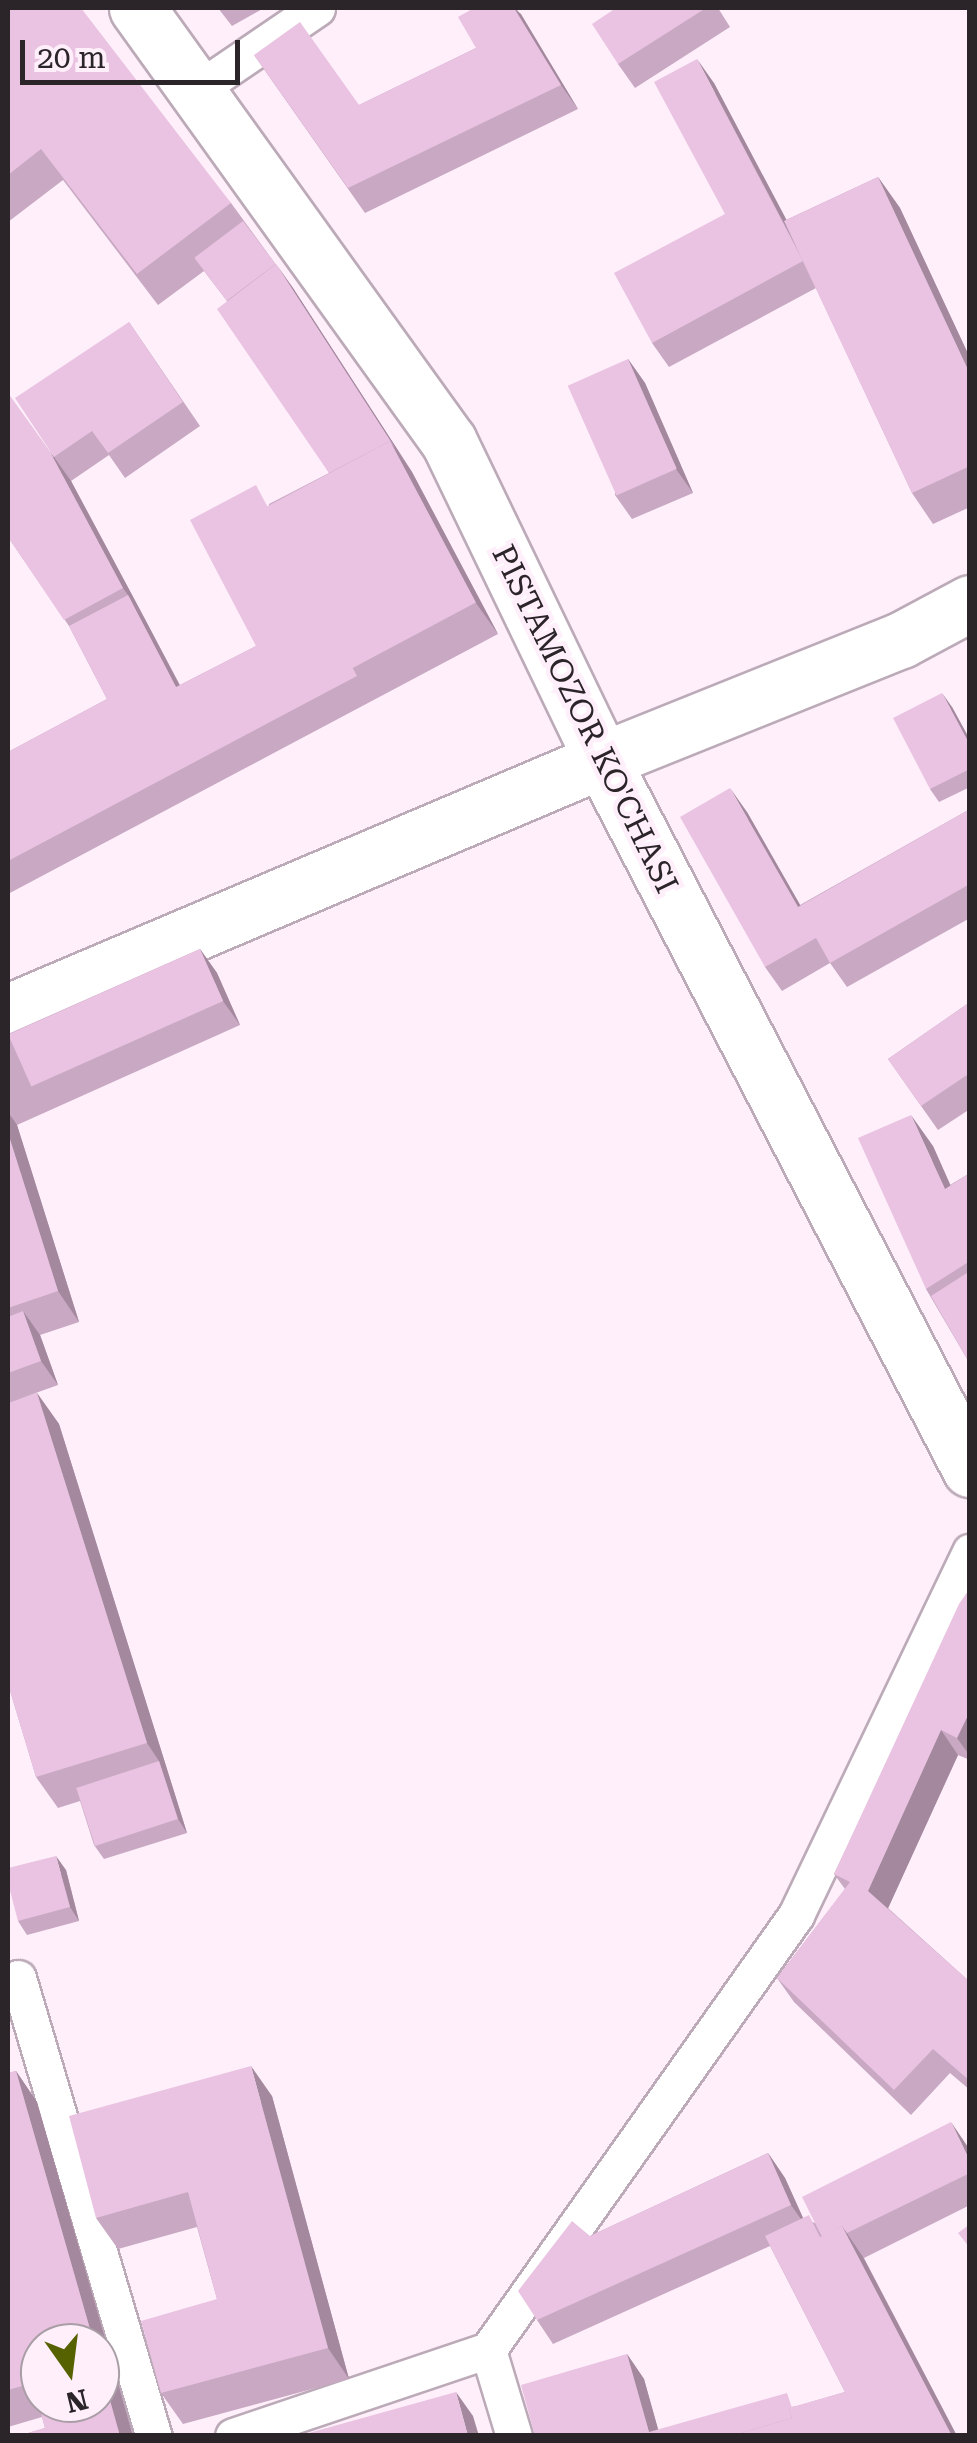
<!DOCTYPE html>
<style>
body{margin:0}
#map{position:relative;width:977px;height:2443px;overflow:hidden;background:#feeffa;font-family:"Roboto Serif",serif}
div>[style]{position:absolute}
[style*='--x']{left:calc(var(--x)*1px);top:calc(var(--y)*1px);width:calc(var(--w)*1px);rotate:calc(var(--a)*1deg)}
.roads{filter:drop-shadow(2px 0 #bcaab8) drop-shadow(-2px 0 #bcaab8) drop-shadow(0 2px #bcaab8) drop-shadow(0 -2px #bcaab8)}
.service>*{height:35px;margin:-17.5px;padding:0 17.5px;transform-origin:17.5px;border-radius:17.5px;background:#fff}
.tertiary>*{height:55px;margin:-27.5px;padding:0 27.5px;transform-origin:27.5px;border-radius:27.5px;background:#fff}
.wall>*{inset:0;background:#c8a8c2}
.shaded-wall>*{inset:0;background:#a3889e}
.building>*{inset:0;background:#e9c3e1;transform-origin:0 0}
span{translate:-50% -50%;white-space:nowrap;text-align:center;line-height:1.15;-webkit-text-stroke:9px #feeffa;paint-order:stroke}
.street-label{font-size:32px;color:#2b2429}
.frame{position:absolute;inset:0;border:10px solid #2b2429;pointer-events:none}
.north{position:absolute;left:20px;top:2323px;width:100px;height:100px;box-sizing:border-box;background:#feeffa;border:2px solid #aa9ea6;border-radius:50%;rotate:166deg;font-size:28px;font-weight:700;line-height:40px;text-align:center;color:#2b2429}
.north::after{content:'';display:block;margin:auto;width:35px;height:45px;background:#566100;clip-path:polygon(50% 0,100% 100%,50% 72%,0 100%)}
.scale{position:absolute;left:20px;top:40px;width:220px;height:45px;box-sizing:border-box;border:5px solid #2b2429;border-top:0;padding-left:12px;font-size:30px;line-height:35px;white-space:nowrap;color:#2b2429;-webkit-text-stroke:8px #feeffa;paint-order:stroke}
</style>
<div id="map">
<div class="roads">
<div class="service">
<div style="--x:198;--y:89;--w:144;--a:-34.2"></div>
<div style="--x:18;--y:1978;--w:478;--a:73.5"></div>
<div style="--x:233;--y:2436;--w:269;--a:-18.6"></div>
<div style="--x:514;--y:2436;--w:90;--a:-106.8"></div>
<div style="--x:488;--y:2350;--w:533;--a:-54.7"></div>
<div style="--x:796;--y:1915;--w:403;--a:-64.4"></div>
</div>
<div class="tertiary">
<div style="--x:137;--y:8;--w:535;--a:54.29"></div>
<div style="--x:449;--y:442;--w:353;--a:64.3"></div>
<div style="--x:602;--y:760;--w:799;--a:62.57"></div>
<div style="--x:8;--y:1012;--w:645;--a:-22.99"></div>
<div style="--x:602;--y:760;--w:322;--a:-21.9"></div>
<div style="--x:901;--y:640;--w:78;--a:-28.2"></div>
</div>
</div>
<div class="wall">
<div style="clip-path:polygon(8px 8px,231px 203px,293px 288px,412px 472px,498px 634px,8px 894px,8px 752px,107px 699px,69px 626px,8px 537px,129px 322px,200px 426px,125px 478px,109px 455px,71px 481px,180px 685px,256px 646px,269px 504px,329px 473px,227px 301px,204px 271px,158px 305px,63px 180px,8px 222px)"></div>
<div style="clip-path:polygon(218px 8px,264px 8px,232px 26px)"></div>
<div style="clip-path:polygon(474px 8px,516px 8px,578px 109px,365px 213px,254px 55px,359px 105px,476px 48px)"></div>
<div style="clip-path:polygon(616px 8px,718px 8px,730px 27px,635px 88px,618px 64px)"></div>
<div style="clip-path:polygon(714px 83px,786px 220px,878px 177px,900px 208px,970px 358px,970px 507px,933px 524px,912px 493px,816px 288px,669px 367px,652px 343px,725px 214px)"></div>
<div style="clip-path:polygon(628px 359px,645px 383px,693px 493px,632px 519px,615px 495px)"></div>
<div style="clip-path:polygon(952px 707px,970px 740px,970px 787px,939px 802px,930px 789px)"></div>
<div style="clip-path:polygon(970px 809px,970px 918px,847px 987px,830px 963px,782px 991px,765px 967px,747px 812px,800px 905px)"></div>
<div style="clip-path:polygon(200px 949px,217px 973px,240px 1025px,17px 1125px,79px 1322px,40px 1335px,58px 1385px,19px 1399px,37px 1393px,59px 1424px,187px 1833px,104px 1859px,94px 1845px,80px 1801px,58px 1808px,36px 1777px,8px 1684px,8px 1034px)"></div>
<div style="clip-path:polygon(970px 1002px,970px 1109px,938px 1130px,888px 1059px)"></div>
<div style="clip-path:polygon(933px 1146px,950px 1185px,970px 1173px,970px 1364px,926px 1289px)"></div>
<div style="clip-path:polygon(970px 1588px,970px 1760px,958px 1755px,888px 1908px,970px 1982px,970px 2090px,950px 2073px,911px 2115px,794px 2002px,777px 1978px,845px 1889px,834px 1874px)"></div>
<div style="clip-path:polygon(66px 1870px,79px 1921px,27px 1935px,18px 1921px)"></div>
<div style="clip-path:polygon(16px 2071px,37px 2102px,133px 2436px,18px 2436px,45px 2428px,42px 2417px,8px 2427px,8px 2073px)"></div>
<div style="clip-path:polygon(272px 2096px,349px 2379px,183px 2424px,161px 2393px,217px 2299px,197px 2227px,118px 2249px,96px 2218px)"></div>
<div style="clip-path:polygon(967px 2146px,970px 2150px,970px 2205px,864px 2258px,957px 2436px,535px 2436px,627px 2354px,644px 2379px,658px 2430px,797px 2406px,845px 2392px,770px 2246px,553px 2344px,537px 2320px,590px 2236px,768px 2153px,785px 2178px,803px 2218px,815px 2223px)"></div>
</div>
<div class="shaded-wall">
<div style="clip-path:polygon(514px 8px,521px 14px,578px 109px,561px 85px)"></div>
<div style="clip-path:polygon(697px 59px,714px 83px,821px 285px,804px 261px)"></div>
<div style="clip-path:polygon(878px 177px,900px 208px,970px 358px,970px 374px)"></div>
<div style="clip-path:polygon(276px 264px,293px 288px,412px 472px,395px 448px)"></div>
<div style="clip-path:polygon(628px 359px,645px 383px,693px 493px,676px 469px)"></div>
<div style="clip-path:polygon(390px 441px,412px 472px,498px 634px,476px 603px)"></div>
<div style="clip-path:polygon(49px 450px,71px 481px,145px 619px,123px 588px)"></div>
<div style="clip-path:polygon(128px 595px,145px 619px,193px 711px,176px 687px)"></div>
<div style="clip-path:polygon(942px 693px,952px 707px,970px 740px,970px 745px)"></div>
<div style="clip-path:polygon(730px 788px,747px 812px,815px 931px,798px 907px)"></div>
<div style="clip-path:polygon(200px 949px,217px 973px,240px 1025px,223px 1001px)"></div>
<div style="clip-path:polygon(8px 1112px,17px 1125px,79px 1322px,58px 1291px,8px 1133px)"></div>
<div style="clip-path:polygon(911px 1115px,933px 1146px,966px 1220px,945px 1189px)"></div>
<div style="clip-path:polygon(23px 1311px,40px 1335px,58px 1385px,41px 1361px)"></div>
<div style="clip-path:polygon(37px 1393px,59px 1424px,187px 1833px,178px 1819px,159px 1761px,147px 1743px)"></div>
<div style="clip-path:polygon(970px 1711px,970px 1756px,957px 1738px)"></div>
<div style="clip-path:polygon(941px 1730px,958px 1755px,885px 1915px,868px 1891px)"></div>
<div style="clip-path:polygon(56px 1856px,66px 1870px,79px 1921px,70px 1907px)"></div>
<div style="clip-path:polygon(251px 2066px,272px 2096px,349px 2379px,328px 2348px)"></div>
<div style="clip-path:polygon(16px 2071px,37px 2102px,133px 2436px,120px 2436px,100px 2365px,100px 2343px,94px 2343px)"></div>
<div style="clip-path:polygon(951px 2122px,970px 2150px,970px 2161px)"></div>
<div style="clip-path:polygon(768px 2153px,785px 2178px,808px 2229px,791px 2205px)"></div>
<div style="clip-path:polygon(842px 2226px,863px 2257px,957px 2436px,952px 2436px)"></div>
<div style="clip-path:polygon(627px 2354px,644px 2379px,660px 2436px,649px 2432px)"></div>
<div style="clip-path:polygon(456px 2392px,473px 2416px,479px 2436px,468px 2436px)"></div>
</div>
<div class="building">
<div style="clip-path:polygon(8px 8px,81px 8px,231px 203px,137px 274px,41px 149px,8px 175px)"></div>
<div style="clip-path:polygon(474px 8px,514px 8px,561px 85px,348px 188px,254px 55px,300px 22px,359px 105px,476px 48px,458px 17px)"></div>
<div style="clip-path:polygon(616px 8px,706px 8px,618px 64px,592px 24px)"></div>
<div style="clip-path:polygon(697px 59px,803px 261px,652px 343px,614px 273px,725px 214px,654px 82px)"></div>
<div style="clip-path:polygon(878px 177px,970px 374px,970px 466px,912px 493px,784px 221px)"></div>
<div style="left:243px;top:221px;width:54px;height:61px;rotate:53deg"></div>
<div style="clip-path:polygon(276px 264px,395px 448px,390px 441px,329px 473px,217px 309px)"></div>
<div style="clip-path:polygon(129px 322px,183px 402px,108px 453px,92px 431px,54px 457px,15px 398px)"></div>
<div style="left:628px;top:359px;width:120px;height:66px;rotate:66deg"></div>
<div style="clip-path:polygon(8px 393px,49px 450px,123px 588px,64px 620px,8px 537px)"></div>
<div style="left:390px;top:441px;width:183px;height:140px;rotate:62deg"></div>
<div style="clip-path:polygon(256px 485px,357px 676px,8px 861px,8px 752px,107px 699px,69px 626px,128px 595px,176px 687px,256px 646px,190px 520px)"></div>
<div style="clip-path:polygon(942px 693px,970px 745px,970px 769px,930px 789px,893px 718px)"></div>
<div style="clip-path:polygon(730px 788px,798px 907px,970px 809px,970px 884px,830px 963px,816px 938px,765px 967px,680px 817px)"></div>
<div style="left:200px;top:949px;width:57px;height:210px;rotate:66deg"></div>
<div style="clip-path:polygon(970px 1002px,970px 1073px,921px 1106px,888px 1059px)"></div>
<div style="clip-path:polygon(911px 1115px,945px 1189px,970px 1173px,970px 1261px,926px 1289px,858px 1138px)"></div>
<div style="clip-path:polygon(8px 1133px,58px 1291px,8px 1308px)"></div>
<div style="clip-path:polygon(970px 1271px,970px 1364px,931px 1296px)"></div>
<div style="clip-path:polygon(23px 1311px,41px 1361px,8px 1373px,8px 1317px)"></div>
<div style="clip-path:polygon(37px 1393px,147px 1743px,36px 1777px,8px 1684px,8px 1403px)"></div>
<div style="clip-path:polygon(970px 1588px,970px 1711px,957px 1738px,941px 1730px,868px 1891px,970px 1982px,970px 2081px,933px 2049px,894px 2090px,777px 1978px,850px 1882px,834px 1874px,959px 1604px)"></div>
<div style="left:159px;top:1761px;width:61px;height:87px;rotate:72deg"></div>
<div style="clip-path:polygon(56px 1856px,70px 1907px,18px 1921px,8px 1883px,8px 1868px)"></div>
<div style="clip-path:polygon(251px 2066px,328px 2348px,161px 2393px,141px 2321px,217px 2299px,188px 2192px,96px 2218px,69px 2116px)"></div>
<div style="clip-path:polygon(16px 2071px,94px 2343px,40px 2343px,40px 2403px,100px 2403px,100px 2365px,120px 2436px,18px 2436px,45px 2428px,33px 2383px,8px 2390px,8px 2073px)"></div>
<div style="clip-path:polygon(951px 2122px,970px 2161px,970px 2173px,847px 2233px,842px 2226px,822px 2237px,802px 2197px)"></div>
<div style="clip-path:polygon(768px 2153px,791px 2205px,537px 2320px,518px 2291px,572px 2221px,590px 2236px)"></div>
<div style="clip-path:polygon(809px 2215px,820px 2237px,842px 2226px,952px 2436px,731px 2436px,792px 2418px,789px 2408px,845px 2392px,765px 2236px)"></div>
<div style="clip-path:polygon(970px 2224px,970px 2248px,958px 2233px)"></div>
<div style="clip-path:polygon(627px 2354px,649px 2432px,787px 2393px,792px 2408px,789px 2408px,792px 2418px,731px 2436px,535px 2436px,521px 2385px)"></div>
<div style="clip-path:polygon(456px 2392px,468px 2436px,298px 2436px)"></div>
</div>
<div class="street-label">
<span style="left:585px;top:719px;rotate:64deg">PISTAMOZOR KO'CHASI</span>
</div>
<div class="frame"></div>
<div class="north">N</div>
<div class="scale">20 m</div>
</div>
